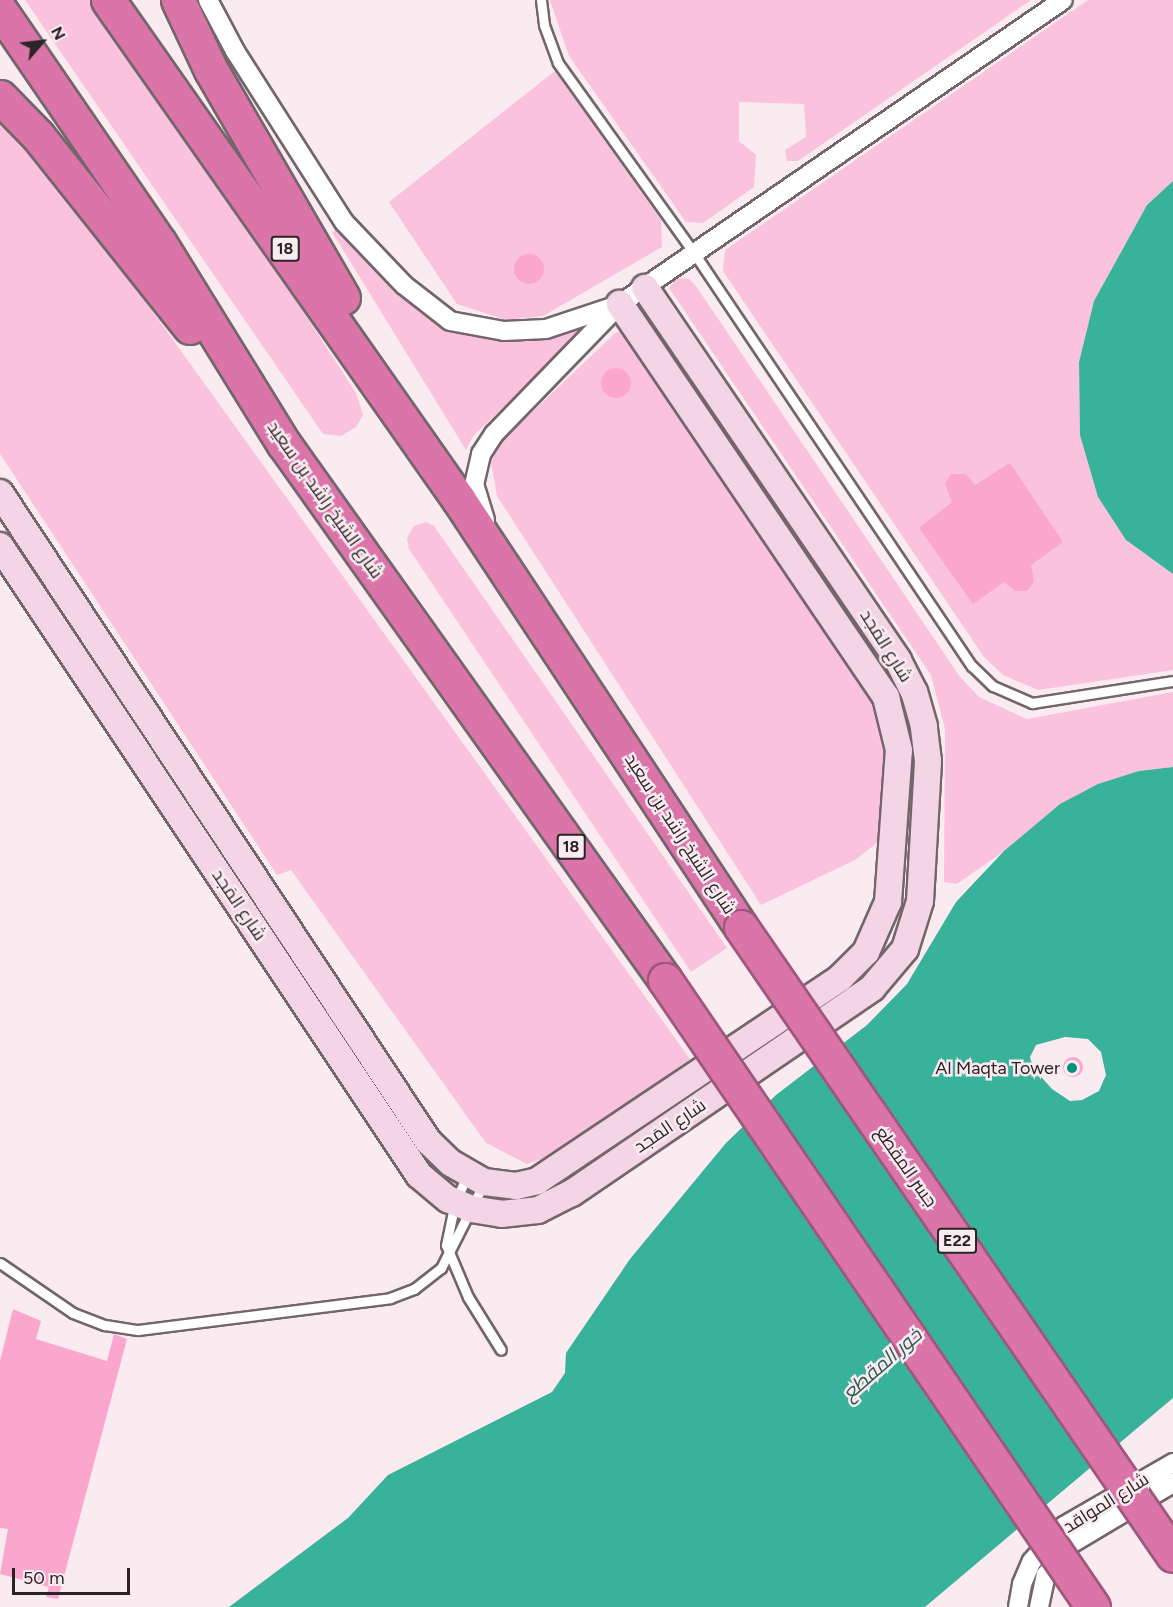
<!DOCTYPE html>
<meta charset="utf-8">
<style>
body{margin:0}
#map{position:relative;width:1173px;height:1607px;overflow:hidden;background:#faebf1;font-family:Figtree,Cairo,sans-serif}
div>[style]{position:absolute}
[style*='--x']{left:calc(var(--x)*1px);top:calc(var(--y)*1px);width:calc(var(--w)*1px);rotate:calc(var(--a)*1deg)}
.green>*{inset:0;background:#fac2dc}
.water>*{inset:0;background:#38b29b}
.building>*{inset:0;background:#fba6cf}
.round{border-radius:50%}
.roads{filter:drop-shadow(2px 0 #73666b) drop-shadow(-2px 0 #73666b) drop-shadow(0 2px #73666b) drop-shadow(0 -2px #73666b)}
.lane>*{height:9px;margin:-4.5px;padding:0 4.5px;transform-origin:4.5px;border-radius:4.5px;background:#fff}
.street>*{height:18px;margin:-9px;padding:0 9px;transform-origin:9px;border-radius:9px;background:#fff}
.secondary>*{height:26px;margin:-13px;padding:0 13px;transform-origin:13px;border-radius:13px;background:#f4d5e5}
.highway>*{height:33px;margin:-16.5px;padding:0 16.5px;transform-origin:16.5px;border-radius:16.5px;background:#db74a9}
.bridges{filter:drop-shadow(2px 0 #9d587b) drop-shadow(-2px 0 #9d587b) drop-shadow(0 2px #9d587b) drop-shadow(0 -2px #9d587b)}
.highway-bridge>*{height:33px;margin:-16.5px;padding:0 16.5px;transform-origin:16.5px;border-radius:16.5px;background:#db74a9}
.dots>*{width:16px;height:16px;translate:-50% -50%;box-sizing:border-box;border:3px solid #faebf1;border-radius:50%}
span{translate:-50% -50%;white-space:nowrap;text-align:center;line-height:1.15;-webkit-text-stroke:5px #faebf1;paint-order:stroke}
.shield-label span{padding:2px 4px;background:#faebf1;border:2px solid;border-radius:4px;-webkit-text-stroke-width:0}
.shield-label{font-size:16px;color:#292426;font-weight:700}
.street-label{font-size:18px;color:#292426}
.poi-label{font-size:18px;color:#292426}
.right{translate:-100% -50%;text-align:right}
.water-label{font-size:20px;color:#295a4f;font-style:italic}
.north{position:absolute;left:12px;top:12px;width:60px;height:60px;-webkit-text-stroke:4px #faebf1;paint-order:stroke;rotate:62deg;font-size:16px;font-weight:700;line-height:24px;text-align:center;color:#292426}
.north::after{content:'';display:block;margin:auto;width:21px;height:27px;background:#292426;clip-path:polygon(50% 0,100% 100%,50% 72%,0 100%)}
.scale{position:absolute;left:12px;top:1568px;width:118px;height:27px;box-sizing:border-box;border:3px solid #292426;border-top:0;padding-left:8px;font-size:18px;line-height:21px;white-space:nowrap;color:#292426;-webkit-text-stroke:4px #faebf1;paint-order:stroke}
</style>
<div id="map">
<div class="green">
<div style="clip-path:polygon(25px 0,91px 0,204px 158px,356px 393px,363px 415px,356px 427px,341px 436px,323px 434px)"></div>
<div style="clip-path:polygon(550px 0,1031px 0,798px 161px,787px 161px,785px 150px,806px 137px,804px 104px,739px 102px,739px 141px,756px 155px,754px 187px,703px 223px,686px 222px,569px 56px)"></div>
<div style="clip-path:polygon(1088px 0,1173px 0,1173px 181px,1147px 205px,1094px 301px,1079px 362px,1080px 435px,1126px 540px,1173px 574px,1173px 670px,1038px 690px,1003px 675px,984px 657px,723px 271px,725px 250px)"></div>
<div style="clip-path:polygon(555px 71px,661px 220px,662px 247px,543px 316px,506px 320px,457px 304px,389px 202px)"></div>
<div style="clip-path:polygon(0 117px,66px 191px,690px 1059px,559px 1153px,527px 1164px,486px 1143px,291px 870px,277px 875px,0 454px)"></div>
<div style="clip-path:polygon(339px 228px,446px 329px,506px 340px,548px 335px,574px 324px,580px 328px,580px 334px,473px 436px,466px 450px,332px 232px)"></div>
<div style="clip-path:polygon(677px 278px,689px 279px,696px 286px,960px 677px,979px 697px,1027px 719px,1173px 692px,1173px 767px,1139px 771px,1060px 804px,1004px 851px,957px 884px,944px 882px,945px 729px,931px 675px,669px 288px)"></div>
<div style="clip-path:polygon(626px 330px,869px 690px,887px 746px,882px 839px,855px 860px,761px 905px,497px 496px,491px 462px,501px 442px,615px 333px)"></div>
<div style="clip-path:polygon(426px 522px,434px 526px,727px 948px,691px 972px,409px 549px,407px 538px,414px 526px)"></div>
</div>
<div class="water">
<div style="clip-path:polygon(1173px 181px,1173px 574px,1126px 540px,1098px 497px,1080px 435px,1079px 362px,1094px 301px,1147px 205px)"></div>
<div style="clip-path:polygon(evenodd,1173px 767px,1173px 1398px,925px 1607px,229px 1607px,348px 1518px,388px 1475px,552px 1392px,565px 1373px,566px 1353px,630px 1259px,726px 1143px,776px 1095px,867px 1025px,907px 984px,956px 902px,1004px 851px,1060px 804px,1098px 784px,1139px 771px,1173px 767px,1065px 1037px,1088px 1039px,1101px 1052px,1106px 1075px,1099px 1091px,1082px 1100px,1070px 1101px,1052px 1089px,1033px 1068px,1030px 1057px,1036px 1045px,1065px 1037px)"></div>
</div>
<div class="building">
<div class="round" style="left:514px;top:254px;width:30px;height:30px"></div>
<div class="round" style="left:601px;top:368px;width:30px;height:30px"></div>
<div style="clip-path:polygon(1010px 463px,1063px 542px,1031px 565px,1034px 582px,1027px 591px,1015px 591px,1004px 582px,973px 604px,919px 528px,952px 502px,945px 484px,951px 474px,966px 474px,975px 485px)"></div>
<div class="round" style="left:1063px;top:1057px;width:20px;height:20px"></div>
<div style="clip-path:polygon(13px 1309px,41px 1321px,36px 1339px,107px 1361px,114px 1334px,127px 1339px,58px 1599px,46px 1597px,49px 1587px,0 1574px,8px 1529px,0 1528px,0 1361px)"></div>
</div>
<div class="roads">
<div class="lane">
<div style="--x:541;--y:0;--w:25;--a:83"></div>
<div style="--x:544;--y:25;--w:40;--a:69.8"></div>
<div style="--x:558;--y:63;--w:234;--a:54.4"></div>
<div style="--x:694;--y:253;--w:498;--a:56.1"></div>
<div style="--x:972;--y:666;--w:29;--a:44"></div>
<div style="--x:993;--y:686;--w:43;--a:23.6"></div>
<div style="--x:1032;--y:703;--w:143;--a:-8.9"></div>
<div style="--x:467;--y:1176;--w:29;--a:115"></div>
<div style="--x:455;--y:1202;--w:44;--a:101.8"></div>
<div style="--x:446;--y:1245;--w:56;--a:67.1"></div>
<div style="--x:468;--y:1297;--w:62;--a:58.1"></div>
<div style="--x:0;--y:1263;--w:88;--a:34.4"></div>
<div style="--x:73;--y:1313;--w:34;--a:21"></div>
<div style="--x:105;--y:1325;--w:33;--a:9"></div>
<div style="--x:138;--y:1330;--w:254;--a:-7.2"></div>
<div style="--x:390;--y:1298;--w:26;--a:-21"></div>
<div style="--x:414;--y:1289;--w:34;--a:-38"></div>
<div style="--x:441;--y:1268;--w:93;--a:-63.2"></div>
</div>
<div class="street">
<div style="--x:208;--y:0;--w:58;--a:62.1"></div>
<div style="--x:235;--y:51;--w:203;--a:57.5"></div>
<div style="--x:344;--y:222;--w:87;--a:46.4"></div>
<div style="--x:404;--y:285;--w:58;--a:38"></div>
<div style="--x:450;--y:321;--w:55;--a:10.5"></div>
<div style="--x:504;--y:331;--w:42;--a:-2.7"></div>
<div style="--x:546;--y:329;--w:76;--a:-18.4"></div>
<div style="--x:485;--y:520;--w:37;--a:-107"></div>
<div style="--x:474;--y:485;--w:32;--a:-77"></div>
<div style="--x:481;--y:454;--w:24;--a:-57"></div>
<div style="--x:494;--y:434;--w:181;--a:-45.9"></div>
<div style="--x:620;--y:304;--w:537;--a:-34.46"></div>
<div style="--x:1018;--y:1607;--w:23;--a:-80"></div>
<div style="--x:1022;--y:1584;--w:25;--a:-67"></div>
<div style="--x:1032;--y:1561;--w:47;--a:-47.6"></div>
<div style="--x:1064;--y:1526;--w:126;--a:-30"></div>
<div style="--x:1039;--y:1607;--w:33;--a:-78"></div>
<div style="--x:1046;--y:1575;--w:38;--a:-53"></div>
<div style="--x:1069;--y:1545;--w:121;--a:-30.8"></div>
</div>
<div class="secondary">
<div style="--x:0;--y:493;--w:777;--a:56.56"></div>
<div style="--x:428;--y:1141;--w:32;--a:44"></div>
<div style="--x:451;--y:1163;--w:38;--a:30"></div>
<div style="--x:484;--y:1182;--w:32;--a:7"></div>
<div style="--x:516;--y:1186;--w:22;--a:-13"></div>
<div style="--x:537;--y:1181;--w:365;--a:-33.8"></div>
<div style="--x:840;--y:978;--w:37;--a:-45"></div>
<div style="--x:866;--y:952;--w:55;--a:-66.3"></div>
<div style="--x:888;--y:902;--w:152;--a:-85.9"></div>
<div style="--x:899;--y:750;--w:55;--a:-103.8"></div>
<div style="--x:886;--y:697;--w:475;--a:-124.1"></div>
<div style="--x:0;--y:546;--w:756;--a:56.33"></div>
<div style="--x:419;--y:1175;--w:38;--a:40"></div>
<div style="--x:448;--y:1199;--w:25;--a:23"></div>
<div style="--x:471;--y:1209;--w:30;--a:9"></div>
<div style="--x:501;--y:1214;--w:37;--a:-6"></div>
<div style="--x:538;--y:1210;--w:38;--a:-27"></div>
<div style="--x:572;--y:1193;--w:363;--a:-34.3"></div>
<div style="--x:872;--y:988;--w:51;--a:-49.8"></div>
<div style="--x:905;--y:949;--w:50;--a:-72.6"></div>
<div style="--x:920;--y:901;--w:140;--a:-86.7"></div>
<div style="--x:928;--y:761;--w:35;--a:-97"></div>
<div style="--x:924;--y:726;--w:35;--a:-106"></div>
<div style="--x:914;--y:692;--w:36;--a:-117"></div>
<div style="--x:898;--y:660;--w:450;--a:-124.2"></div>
</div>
<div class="highway">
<div style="--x:108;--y:0;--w:611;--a:54.93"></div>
<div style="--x:459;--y:500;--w:512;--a:56.56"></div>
<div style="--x:178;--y:0;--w:77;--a:64.8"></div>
<div style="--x:211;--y:70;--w:263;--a:59.9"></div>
<div style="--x:0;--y:10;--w:281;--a:55.6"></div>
<div style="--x:159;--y:242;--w:238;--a:58.3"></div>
<div style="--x:284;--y:444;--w:658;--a:54.59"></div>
<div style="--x:0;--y:97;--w:54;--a:45.7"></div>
<div style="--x:38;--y:136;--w:244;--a:51.5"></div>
</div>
</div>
<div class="bridges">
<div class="highway-bridge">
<div style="--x:741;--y:927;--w:762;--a:55.48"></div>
<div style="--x:665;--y:980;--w:759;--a:55.68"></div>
</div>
</div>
<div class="dots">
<div style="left:1072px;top:1068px;background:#01907b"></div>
</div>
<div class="shield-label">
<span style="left:285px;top:249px">18</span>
<span style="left:571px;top:847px">18</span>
<span style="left:957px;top:1241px">E22</span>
</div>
<div class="street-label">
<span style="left:325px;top:500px;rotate:55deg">شارع الشيخ راشد بن سعيد</span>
<span style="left:886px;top:646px;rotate:58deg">شارع المَجد</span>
<span style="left:680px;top:834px;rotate:57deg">شارع الشيخ راشد بن سعيد</span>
<span style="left:239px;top:905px;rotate:56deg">شارع المَجد</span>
<span style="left:670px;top:1126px;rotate:-34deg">شارع المَجد</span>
<span style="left:906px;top:1167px;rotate:55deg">جسر المقطع</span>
<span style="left:1106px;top:1503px;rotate:-32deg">شارع المواقد</span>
</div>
<div class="poi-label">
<span class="right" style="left:1060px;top:1068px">Al Maqta Tower</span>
</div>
<div class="water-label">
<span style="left:882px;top:1364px;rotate:-41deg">خور المقطع</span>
</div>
<div class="north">N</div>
<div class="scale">50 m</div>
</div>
